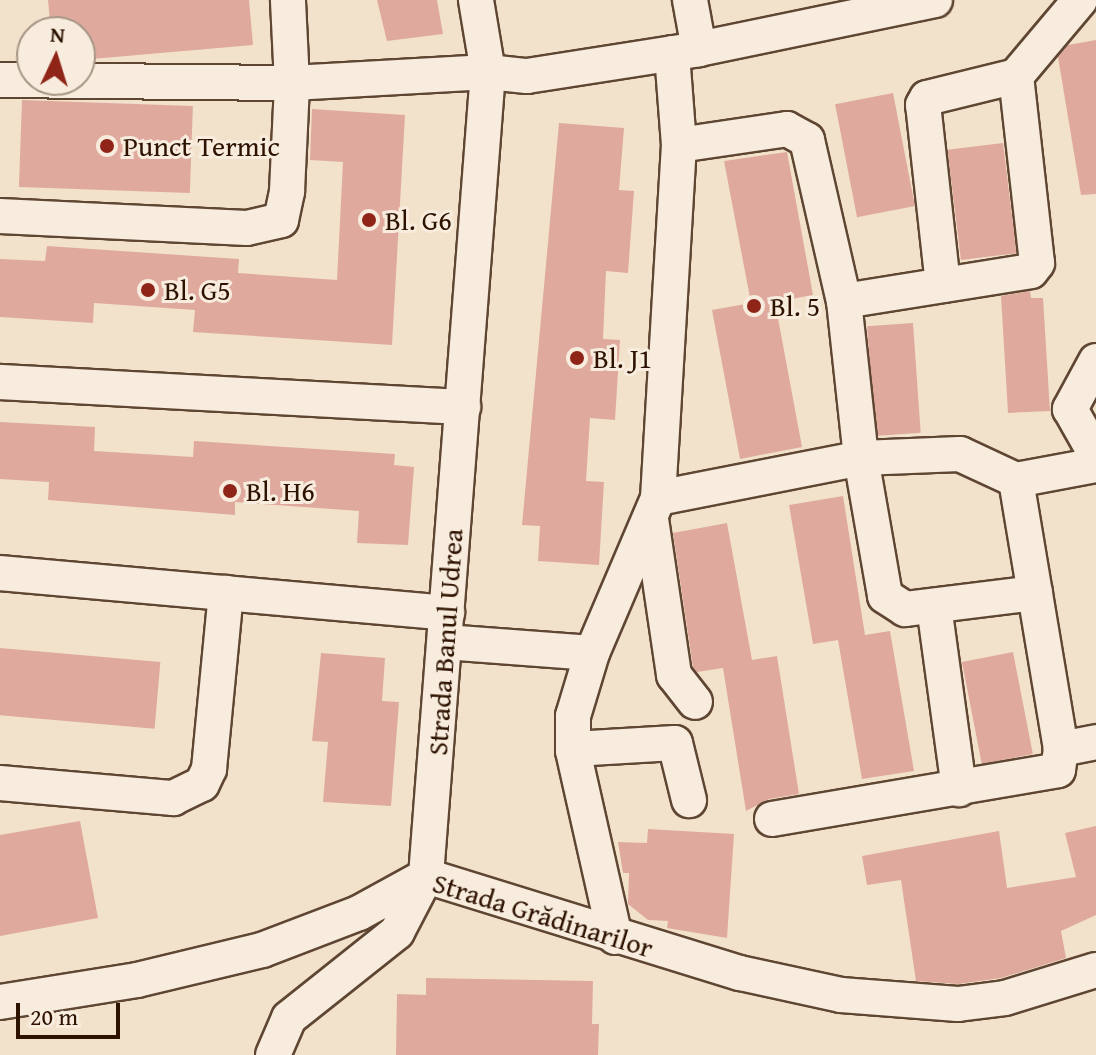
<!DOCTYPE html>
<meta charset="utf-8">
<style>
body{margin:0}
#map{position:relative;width:1096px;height:1055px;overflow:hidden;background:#f2e2cb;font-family:"Gentium Book Plus",serif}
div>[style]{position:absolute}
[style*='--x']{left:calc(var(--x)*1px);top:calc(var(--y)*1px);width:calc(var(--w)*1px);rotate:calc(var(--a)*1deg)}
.building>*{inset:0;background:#dfaa9d;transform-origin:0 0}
.roads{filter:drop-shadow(2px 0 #5f4633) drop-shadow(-2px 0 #5f4633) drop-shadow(0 2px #5f4633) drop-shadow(0 -2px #5f4633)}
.minor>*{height:34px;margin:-17px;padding:0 17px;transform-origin:17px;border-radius:17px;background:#f7ecdd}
.dots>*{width:22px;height:22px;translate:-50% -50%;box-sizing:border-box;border:4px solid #f7ecdd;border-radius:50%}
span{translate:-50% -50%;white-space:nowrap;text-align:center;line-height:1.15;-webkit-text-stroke:6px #f7ecdd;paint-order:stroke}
.poi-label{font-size:28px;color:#2e1200}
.left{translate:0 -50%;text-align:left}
.street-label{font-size:28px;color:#2e1200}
.north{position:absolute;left:16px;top:16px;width:80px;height:80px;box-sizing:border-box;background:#f7ecdd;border:2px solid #a79585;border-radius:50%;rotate:4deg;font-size:22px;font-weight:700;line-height:32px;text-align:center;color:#2e1200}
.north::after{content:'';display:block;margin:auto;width:28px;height:36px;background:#8f2418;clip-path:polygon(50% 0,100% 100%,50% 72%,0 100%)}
.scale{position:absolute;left:16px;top:1003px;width:104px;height:36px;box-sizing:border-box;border:4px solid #2e1200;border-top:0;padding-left:10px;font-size:24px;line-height:28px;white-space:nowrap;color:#2e1200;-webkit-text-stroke:6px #f7ecdd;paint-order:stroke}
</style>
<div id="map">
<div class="building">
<div style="clip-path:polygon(48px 0,249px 0,253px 45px,80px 60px,80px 32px,51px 32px)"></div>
<div style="clip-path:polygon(377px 0,437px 0,443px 34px,387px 41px)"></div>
<div style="clip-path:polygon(1096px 40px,1096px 194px,1081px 195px,1058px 57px,1068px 45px)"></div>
<div style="left:893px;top:93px;width:115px;height:59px;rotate:79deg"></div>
<div style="left:22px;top:100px;width:171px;height:87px;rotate:2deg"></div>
<div style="clip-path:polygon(312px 109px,405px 115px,392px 345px,193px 332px,195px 310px,94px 303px,93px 323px,0 317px,0 259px,45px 261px,47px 246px,239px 259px,238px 273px,337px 280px,343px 162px,310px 160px)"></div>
<div style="clip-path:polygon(559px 123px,624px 128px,619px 190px,634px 191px,628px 273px,606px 271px,603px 339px,620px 340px,615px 420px,590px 418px,586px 481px,604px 482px,599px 565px,538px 561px,540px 526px,522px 525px)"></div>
<div style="left:1003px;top:143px;width:111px;height:56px;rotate:83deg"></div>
<div style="clip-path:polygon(787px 152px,813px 295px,775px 302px,802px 447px,740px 459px,712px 310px,751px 303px,724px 161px)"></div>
<div style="clip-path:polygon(1030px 291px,1031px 298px,1043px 298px,1050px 411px,1008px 413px,1001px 296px)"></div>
<div style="left:913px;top:323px;width:110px;height:46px;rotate:86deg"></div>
<div style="clip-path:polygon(0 422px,95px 427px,94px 451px,193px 457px,194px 441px,395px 454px,394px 465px,414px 467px,408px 545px,357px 543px,359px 511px,235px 502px,235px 515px,48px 500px,49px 482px,0 479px)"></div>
<div style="clip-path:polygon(843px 496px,865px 635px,890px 631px,914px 771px,862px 779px,838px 640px,813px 644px,789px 505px)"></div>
<div style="clip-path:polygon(727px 523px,752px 660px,777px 656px,799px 794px,769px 799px,746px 811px,723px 668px,697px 672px,693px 667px,673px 533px)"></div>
<div style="left:0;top:648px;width:161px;height:67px;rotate:5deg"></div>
<div style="left:1013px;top:652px;width:104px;height:52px;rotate:79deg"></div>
<div style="clip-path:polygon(321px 653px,385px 658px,382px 701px,399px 702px,391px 806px,323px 802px,328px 742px,312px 741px)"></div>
<div style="clip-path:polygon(80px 821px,98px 918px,0 936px,0 835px)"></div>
<div style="clip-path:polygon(1096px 826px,1096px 915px,1061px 931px,1066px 958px,1001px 978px,958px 984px,916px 981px,901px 880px,867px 885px,862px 856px,999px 831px,1007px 888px,1076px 877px,1065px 833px)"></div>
<div style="clip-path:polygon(648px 829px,734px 834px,727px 938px,667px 928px,668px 921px,648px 920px,628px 904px,629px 873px,623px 873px,618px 842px,647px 843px)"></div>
<div style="clip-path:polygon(426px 978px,593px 981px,592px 1024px,599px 1024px,598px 1055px,396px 1055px,397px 994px,426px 995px)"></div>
</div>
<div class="roads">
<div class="minor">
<div style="--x:690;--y:0;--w:50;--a:79.6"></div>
<div style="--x:0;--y:80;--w:292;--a:0.6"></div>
<div style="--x:292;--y:83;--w:83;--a:-92.8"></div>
<div style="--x:679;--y:145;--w:109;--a:-8.4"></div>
<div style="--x:787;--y:129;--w:23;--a:29"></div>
<div style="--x:807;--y:140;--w:165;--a:77.1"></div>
<div style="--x:844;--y:301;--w:158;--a:83.8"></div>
<div style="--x:861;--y:458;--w:140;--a:80.1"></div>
<div style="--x:885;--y:596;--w:24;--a:33"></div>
<div style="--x:905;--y:609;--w:131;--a:-7"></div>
<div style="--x:0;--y:216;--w:247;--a:2.8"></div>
<div style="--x:247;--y:228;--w:35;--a:-13"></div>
<div style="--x:281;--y:220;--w:30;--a:-78"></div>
<div style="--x:287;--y:191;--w:108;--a:-87.3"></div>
<div style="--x:292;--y:83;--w:196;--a:-3.2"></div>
<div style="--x:488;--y:72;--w:39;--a:6"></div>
<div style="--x:527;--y:76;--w:174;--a:-8.9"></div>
<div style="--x:699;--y:49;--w:241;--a:-11.7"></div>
<div style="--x:943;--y:285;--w:181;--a:-96.3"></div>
<div style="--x:923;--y:105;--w:8;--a:-60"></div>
<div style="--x:927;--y:98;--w:92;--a:-13.9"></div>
<div style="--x:1016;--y:76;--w:99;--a:-49.9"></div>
<div style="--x:844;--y:301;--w:189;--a:-9.1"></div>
<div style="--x:1031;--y:271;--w:10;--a:-53"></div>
<div style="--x:1037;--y:263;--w:188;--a:-96.4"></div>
<div style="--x:1096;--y:361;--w:55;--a:118.4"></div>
<div style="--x:1070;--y:409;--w:53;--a:60.5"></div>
<div style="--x:0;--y:382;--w:464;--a:3.1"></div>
<div style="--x:658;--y:498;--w:207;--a:-11.1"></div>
<div style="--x:861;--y:458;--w:99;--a:-2.3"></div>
<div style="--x:960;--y:454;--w:62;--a:24.9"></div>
<div style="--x:1016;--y:480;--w:81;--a:-10.6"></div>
<div style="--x:651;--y:519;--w:158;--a:81.6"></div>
<div style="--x:674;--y:675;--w:34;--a:52"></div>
<div style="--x:0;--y:573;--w:449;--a:5.1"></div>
<div style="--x:934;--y:606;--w:185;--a:82.2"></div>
<div style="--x:445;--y:642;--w:147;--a:4.3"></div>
<div style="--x:573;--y:749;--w:102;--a:-3.4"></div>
<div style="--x:675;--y:743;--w:59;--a:76.2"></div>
<div style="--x:1061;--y:749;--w:36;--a:-11"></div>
<div style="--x:0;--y:783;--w:174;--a:5"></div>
<div style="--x:173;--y:798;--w:32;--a:-26"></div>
<div style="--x:202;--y:784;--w:17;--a:-65"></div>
<div style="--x:209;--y:769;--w:177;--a:-84.5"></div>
<div style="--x:772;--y:819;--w:290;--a:-9.7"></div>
<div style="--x:1058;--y:770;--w:21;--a:-82"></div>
<div style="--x:1061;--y:749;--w:273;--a:-99.5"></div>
<div style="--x:615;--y:937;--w:191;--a:-102.7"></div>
<div style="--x:573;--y:751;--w:35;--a:-90"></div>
<div style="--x:573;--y:716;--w:66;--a:-73.2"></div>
<div style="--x:592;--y:653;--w:168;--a:-66.9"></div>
<div style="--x:658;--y:498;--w:354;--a:-86.6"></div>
<div style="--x:679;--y:145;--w:92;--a:-94.4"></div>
<div style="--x:0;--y:1002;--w:139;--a:-9.1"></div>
<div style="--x:137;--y:980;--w:129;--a:-13.5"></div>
<div style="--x:262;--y:950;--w:104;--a:-20.9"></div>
<div style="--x:359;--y:913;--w:77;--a:-28.9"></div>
<div style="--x:426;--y:876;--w:329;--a:17.2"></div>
<div style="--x:740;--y:973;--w:103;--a:12.3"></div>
<div style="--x:841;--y:995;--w:117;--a:4.4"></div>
<div style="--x:958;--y:1004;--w:47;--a:-7.3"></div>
<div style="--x:1005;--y:998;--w:95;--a:-17.1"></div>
<div style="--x:273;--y:1055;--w:40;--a:-66.6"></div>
<div style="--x:289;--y:1018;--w:138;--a:-38.5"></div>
<div style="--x:397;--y:932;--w:63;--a:-62.6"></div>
<div style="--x:426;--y:876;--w:806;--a:-85.59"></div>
<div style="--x:488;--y:72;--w:73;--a:-99.5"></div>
</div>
</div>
<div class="dots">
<div style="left:107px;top:146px;background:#8f2418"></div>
<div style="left:369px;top:220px;background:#8f2418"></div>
<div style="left:148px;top:290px;background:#8f2418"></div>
<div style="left:754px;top:306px;background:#8f2418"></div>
<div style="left:577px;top:358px;background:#8f2418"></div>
<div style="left:230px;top:491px;background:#8f2418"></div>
</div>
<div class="poi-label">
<span class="left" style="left:123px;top:146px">Punct Termic</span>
<span class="left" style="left:385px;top:220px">Bl. G6</span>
<span class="left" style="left:164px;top:290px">Bl. G5</span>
<span class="left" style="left:770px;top:306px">Bl. 5</span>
<span class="left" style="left:593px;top:358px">Bl. J1</span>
<span class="left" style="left:246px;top:491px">Bl. H6</span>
</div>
<div class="street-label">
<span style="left:445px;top:642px;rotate:-86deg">Strada Banul Udrea</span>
<span style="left:543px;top:915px;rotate:17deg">Strada Grădinarilor</span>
</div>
<div class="north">N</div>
<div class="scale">20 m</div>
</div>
